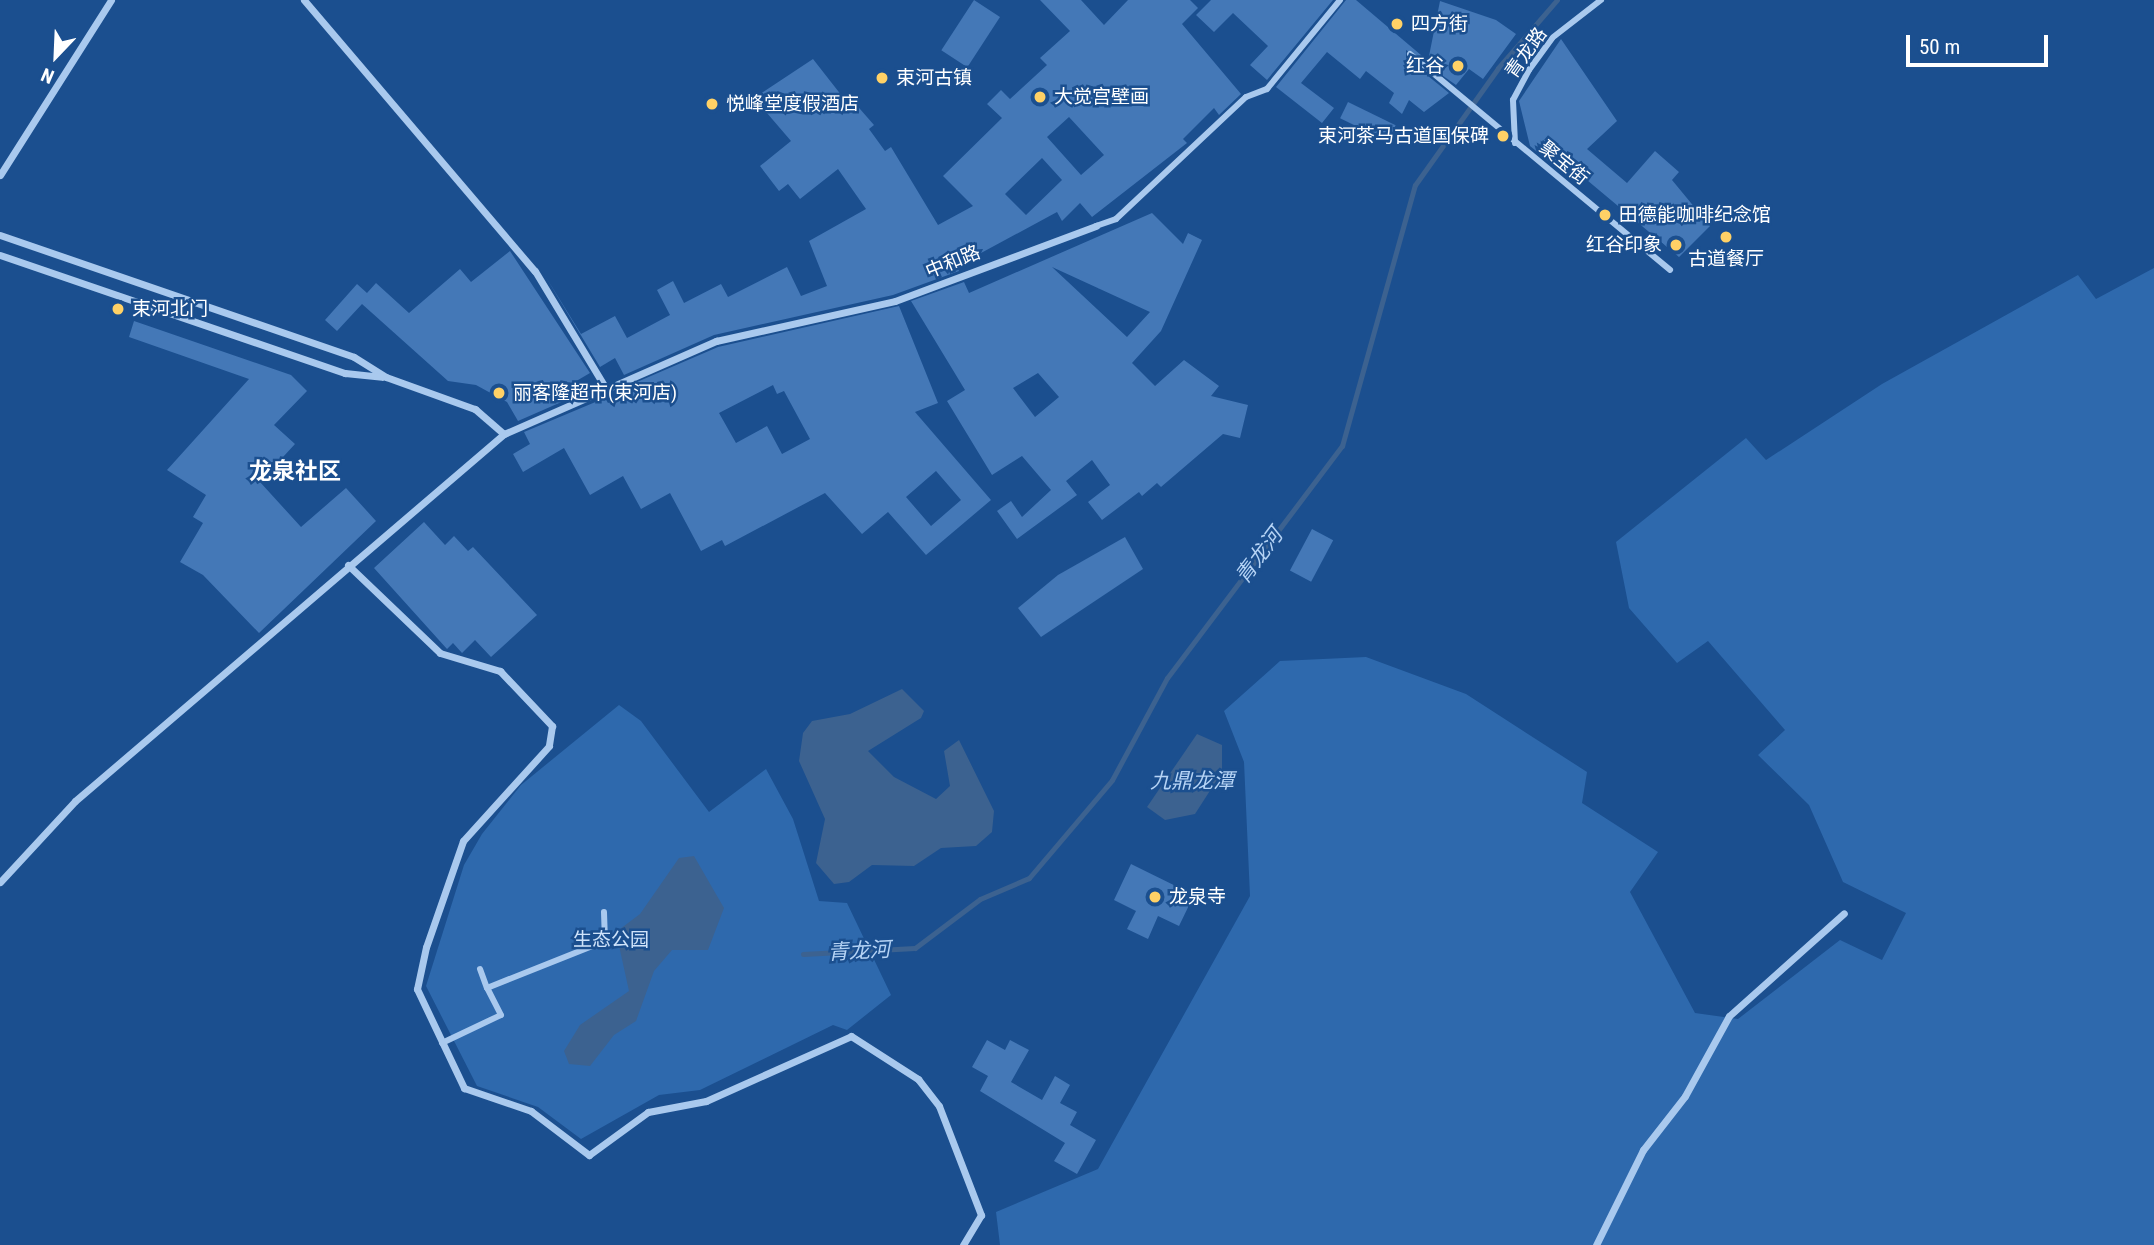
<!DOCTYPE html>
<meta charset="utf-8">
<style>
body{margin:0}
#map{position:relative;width:2154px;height:1245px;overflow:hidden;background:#1b4f8f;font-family:"Roboto Condensed","Noto Sans SC",sans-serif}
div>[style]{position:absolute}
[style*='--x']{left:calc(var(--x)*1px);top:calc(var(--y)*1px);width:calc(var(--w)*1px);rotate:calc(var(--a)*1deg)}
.green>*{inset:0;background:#2e69ad}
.water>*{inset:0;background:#3c6290}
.stream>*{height:5px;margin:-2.5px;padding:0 2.5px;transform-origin:2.5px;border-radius:2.5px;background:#3c6290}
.building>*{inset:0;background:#4478b7;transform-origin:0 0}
.pedestrian>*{height:6px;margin:-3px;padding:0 3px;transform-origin:3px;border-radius:3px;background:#a9c9ee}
.minor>*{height:7px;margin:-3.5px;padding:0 3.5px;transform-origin:3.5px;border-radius:3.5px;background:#a9c9ee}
.dots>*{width:19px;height:19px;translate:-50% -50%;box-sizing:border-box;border:4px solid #1b4f8f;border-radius:50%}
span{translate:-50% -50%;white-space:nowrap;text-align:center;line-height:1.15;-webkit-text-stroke:5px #1b4f8f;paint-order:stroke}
.poi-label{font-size:19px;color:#fff}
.left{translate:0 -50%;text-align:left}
.right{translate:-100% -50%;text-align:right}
.street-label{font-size:19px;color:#fff}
.park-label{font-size:19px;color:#cfe3fa}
.water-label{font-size:21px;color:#b5d3f5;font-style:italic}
.quarter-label{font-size:23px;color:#fff;font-weight:700}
.north{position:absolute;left:21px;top:21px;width:70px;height:70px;-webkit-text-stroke:5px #1b4f8f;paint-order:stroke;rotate:203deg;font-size:19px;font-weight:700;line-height:28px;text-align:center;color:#fff}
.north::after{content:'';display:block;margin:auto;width:24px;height:32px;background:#fff;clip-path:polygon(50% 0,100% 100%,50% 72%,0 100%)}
.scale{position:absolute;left:1906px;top:35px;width:142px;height:32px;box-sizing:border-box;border:4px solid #fff;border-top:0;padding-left:9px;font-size:21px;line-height:24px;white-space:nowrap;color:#fff;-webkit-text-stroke:5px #1b4f8f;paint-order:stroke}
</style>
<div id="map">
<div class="green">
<div style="clip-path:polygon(2154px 268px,2154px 1245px,1000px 1245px,996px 1212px,1098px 1169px,1250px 896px,1244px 762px,1224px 711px,1280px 661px,1366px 657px,1466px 694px,1587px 772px,1582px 803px,1658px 852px,1630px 892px,1695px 1013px,1738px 1019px,1840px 940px,1882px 960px,1906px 913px,1843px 882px,1809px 805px,1758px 755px,1785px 730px,1708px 641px,1677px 663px,1629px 608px,1616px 542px,1746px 438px,1766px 460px,1882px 384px,2078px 275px,2096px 299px)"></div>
<div style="clip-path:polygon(619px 705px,641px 721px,709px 812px,766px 769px,793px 819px,819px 901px,847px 903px,891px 995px,847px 1030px,833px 1025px,700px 1090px,659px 1095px,581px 1139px,538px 1107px,477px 1086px,426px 986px,464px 865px,482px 834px,521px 785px)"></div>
</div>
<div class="water">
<div style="clip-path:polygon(902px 689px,924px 711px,921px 718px,868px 751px,894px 777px,936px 799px,950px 786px,944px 751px,959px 740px,994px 811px,992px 832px,976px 846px,941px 848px,914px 866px,872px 865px,849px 882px,834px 884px,816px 863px,825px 819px,799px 761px,803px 733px,812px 721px,850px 714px)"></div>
<div style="clip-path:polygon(1197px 734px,1222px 745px,1222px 772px,1195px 814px,1165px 820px,1147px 807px)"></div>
<div style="clip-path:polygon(694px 856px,724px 908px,708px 950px,672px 950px,654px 971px,636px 1021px,614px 1035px,590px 1066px,569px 1064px,564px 1051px,580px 1025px,629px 991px,616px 932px,640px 914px,679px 858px)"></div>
</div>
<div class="stream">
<div style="--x:803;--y:954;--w:112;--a:-3.1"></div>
<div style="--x:915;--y:948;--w:81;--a:-37"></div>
<div style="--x:980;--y:899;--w:53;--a:-23.2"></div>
<div style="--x:1029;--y:878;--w:128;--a:-49.7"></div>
<div style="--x:1112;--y:780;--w:116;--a:-61.7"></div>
<div style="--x:1167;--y:678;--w:291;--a:-53"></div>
<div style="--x:1342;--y:446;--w:271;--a:-74.4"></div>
<div style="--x:1415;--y:185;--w:143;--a:-54.6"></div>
<div style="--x:1498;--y:68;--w:90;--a:-49.1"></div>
</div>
<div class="building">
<div style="left:974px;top:0;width:31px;height:60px;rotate:33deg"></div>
<div style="clip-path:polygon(evenodd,1040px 0,1081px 0,1104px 25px,1128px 0,1190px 0,1198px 8px,1182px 24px,1241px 94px,1219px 115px,1214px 108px,1183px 139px,1187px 143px,1092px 217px,1080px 203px,1062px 221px,1057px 212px,957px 266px,959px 271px,893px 295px,714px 335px,624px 375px,615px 358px,600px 367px,544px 274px,581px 334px,615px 316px,627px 338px,670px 315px,657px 290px,673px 281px,684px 303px,721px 284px,728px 297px,787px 267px,801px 296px,827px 286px,809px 241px,866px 209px,838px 169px,800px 199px,788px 184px,779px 191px,760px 166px,791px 141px,754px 98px,813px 59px,849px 105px,853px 101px,874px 125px,869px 129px,885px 151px,891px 147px,938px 225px,973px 206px,943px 176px,1002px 118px,987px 104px,1001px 90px,1010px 99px,1047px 65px,1040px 58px,1070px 31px,1040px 0,1069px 117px,1104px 155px,1081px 175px,1047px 137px,1069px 117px,1040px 0,1042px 158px,1062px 180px,1026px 215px,1005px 194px,1042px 158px)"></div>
<div style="clip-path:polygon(1211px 0,1333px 0,1267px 80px,1250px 65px,1268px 46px,1233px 13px,1214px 32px,1196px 15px)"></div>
<div style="clip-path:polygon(1346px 0,1356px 0,1428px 61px,1440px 1px,1496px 20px,1516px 34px,1483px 79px,1469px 69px,1456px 85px,1406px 50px,1406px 58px,1449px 93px,1424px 112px,1409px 100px,1402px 114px,1389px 103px,1394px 93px,1366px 71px,1360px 79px,1327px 52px,1301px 83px,1334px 108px,1322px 123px,1276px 87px)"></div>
<div style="clip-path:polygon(1561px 39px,1617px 121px,1587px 149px,1627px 183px,1655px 151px,1679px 172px,1672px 180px,1710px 226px,1679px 257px,1569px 165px,1562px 172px,1530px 146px,1519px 101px)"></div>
<div style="left:1348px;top:102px;width:53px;height:18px;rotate:26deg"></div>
<div style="clip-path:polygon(evenodd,1152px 213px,1183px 244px,1188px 233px,1202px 240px,1161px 331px,1132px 363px,1155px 386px,1184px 360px,1219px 386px,1211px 396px,1248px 405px,1240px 438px,1223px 434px,1161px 487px,1157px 483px,1142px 496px,1139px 492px,1102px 520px,1088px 502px,1110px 485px,1092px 460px,1066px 481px,1077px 495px,1017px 539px,997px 511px,1011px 501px,1022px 517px,1051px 490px,1022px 456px,992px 475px,947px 401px,965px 390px,911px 301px,964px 282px,969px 293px,1152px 213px,1052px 267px,1150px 312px,1127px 337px,1052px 267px,1152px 213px,1038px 373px,1059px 397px,1035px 417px,1013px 388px,1038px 373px)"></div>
<div style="clip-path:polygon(510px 251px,590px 373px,561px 390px,566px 400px,518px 421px,507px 402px,476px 385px,448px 381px,362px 304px,337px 331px,325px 320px,357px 284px,367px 293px,376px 283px,409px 313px,460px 269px,471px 282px)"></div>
<div style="clip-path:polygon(evenodd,899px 306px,938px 403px,915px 412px,991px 500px,926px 555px,888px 512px,862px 534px,825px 493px,725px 546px,722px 540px,701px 551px,670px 493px,641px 509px,623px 476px,590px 495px,564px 448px,523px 472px,513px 454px,530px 444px,524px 432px,605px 398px,608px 403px,633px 390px,630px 385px,718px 347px,899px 306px,773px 385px,777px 394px,784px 391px,810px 439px,782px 454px,767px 426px,736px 443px,719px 413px,773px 385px,899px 306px,936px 471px,961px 500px,931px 526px,906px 497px,936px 471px)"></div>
<div style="clip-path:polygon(134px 321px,291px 375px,307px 391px,274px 425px,295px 444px,260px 482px,301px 527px,346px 488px,376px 521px,259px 633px,203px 575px,180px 562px,203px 523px,193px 517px,206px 495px,167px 470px,249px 379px,129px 337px)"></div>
<div style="clip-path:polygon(424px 522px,445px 545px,454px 536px,468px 551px,473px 547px,537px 615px,491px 657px,475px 640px,462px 653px,453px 643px,447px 649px,374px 568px)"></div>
<div style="left:1312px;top:529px;width:24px;height:47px;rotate:28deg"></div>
<div style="clip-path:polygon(1125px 537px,1143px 569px,1041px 637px,1018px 608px,1058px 575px)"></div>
<div style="clip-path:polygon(1131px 864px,1194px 895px,1179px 926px,1158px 916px,1148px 939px,1127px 929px,1136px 911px,1114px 900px)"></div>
<div style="clip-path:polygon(987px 1040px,1005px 1050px,1010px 1040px,1029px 1050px,1011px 1082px,1042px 1100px,1055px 1076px,1070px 1085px,1060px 1103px,1077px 1112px,1070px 1125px,1096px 1140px,1077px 1174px,1054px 1161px,1065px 1143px,980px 1091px,988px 1076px,972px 1067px)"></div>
</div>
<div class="pedestrian">
<div style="--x:1410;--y:54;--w:338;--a:39.7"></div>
<div style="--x:1515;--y:143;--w:43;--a:-92.7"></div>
<div style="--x:1513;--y:100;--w:34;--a:-62"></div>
<div style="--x:1529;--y:70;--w:39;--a:-54"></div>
<div style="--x:1552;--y:38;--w:62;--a:-37.8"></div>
<div style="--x:1096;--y:226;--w:21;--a:-19"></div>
<div style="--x:1116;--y:219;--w:178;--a:-43.2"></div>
<div style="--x:1246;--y:97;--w:22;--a:-21"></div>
<div style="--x:1267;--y:89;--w:115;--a:-50.6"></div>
<div style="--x:480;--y:969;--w:20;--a:70"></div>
<div style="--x:487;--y:988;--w:127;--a:-21.7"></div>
<div style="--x:605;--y:941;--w:29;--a:-92"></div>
<div style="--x:442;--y:1043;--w:65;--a:-25.4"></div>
<div style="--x:501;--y:1015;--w:30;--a:-117"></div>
</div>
<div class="minor">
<div style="--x:304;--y:0;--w:356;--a:49.6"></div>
<div style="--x:535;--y:271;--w:135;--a:58.9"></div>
<div style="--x:0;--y:175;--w:207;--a:-57.6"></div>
<div style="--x:0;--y:235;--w:374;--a:19"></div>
<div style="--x:354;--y:357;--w:38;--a:32"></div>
<div style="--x:386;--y:377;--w:95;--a:19.8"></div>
<div style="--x:475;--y:409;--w:38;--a:41"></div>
<div style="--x:0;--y:255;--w:365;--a:18.9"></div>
<div style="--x:345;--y:373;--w:37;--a:6"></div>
<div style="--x:348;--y:565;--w:127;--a:43.7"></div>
<div style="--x:440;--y:653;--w:63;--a:16.7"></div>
<div style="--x:500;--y:671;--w:76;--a:46.6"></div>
<div style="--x:552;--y:726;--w:20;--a:99"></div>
<div style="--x:549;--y:746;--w:128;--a:132.2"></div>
<div style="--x:463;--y:841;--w:112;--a:109.2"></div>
<div style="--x:426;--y:947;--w:43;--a:102.1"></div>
<div style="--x:417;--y:989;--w:110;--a:64.6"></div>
<div style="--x:464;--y:1088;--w:71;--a:18.9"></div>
<div style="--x:531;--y:1111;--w:73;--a:37.2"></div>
<div style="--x:589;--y:1155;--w:73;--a:-36.1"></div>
<div style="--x:648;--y:1112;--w:59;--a:-10.7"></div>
<div style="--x:706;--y:1101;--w:159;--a:-24.1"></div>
<div style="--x:851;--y:1036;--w:80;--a:32.7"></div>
<div style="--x:918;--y:1079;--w:34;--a:52"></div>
<div style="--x:939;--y:1106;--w:117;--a:68.9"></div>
<div style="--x:981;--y:1215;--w:35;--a:121"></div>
<div style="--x:0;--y:882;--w:110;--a:-47.2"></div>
<div style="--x:75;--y:801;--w:565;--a:-40.55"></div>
<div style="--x:504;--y:434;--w:232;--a:-23.7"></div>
<div style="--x:716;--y:341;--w:183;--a:-12.6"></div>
<div style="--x:895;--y:301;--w:215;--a:-20.5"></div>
<div style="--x:1596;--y:1245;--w:106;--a:-63.7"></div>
<div style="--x:1643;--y:1150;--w:68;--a:-52.1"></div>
<div style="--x:1685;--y:1096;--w:91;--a:-61.2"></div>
<div style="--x:1729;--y:1016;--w:154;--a:-41.8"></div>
</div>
<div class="dots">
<div style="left:1397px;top:24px;background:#ffd166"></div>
<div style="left:1458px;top:66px;background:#ffd166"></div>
<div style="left:882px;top:78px;background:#ffd166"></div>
<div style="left:1040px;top:97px;background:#ffd166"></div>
<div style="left:712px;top:104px;background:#ffd166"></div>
<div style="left:1503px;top:136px;background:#ffd166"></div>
<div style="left:1605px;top:215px;background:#ffd166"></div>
<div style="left:1726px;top:237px;background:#ffd166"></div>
<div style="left:1676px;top:245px;background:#ffd166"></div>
<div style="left:118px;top:309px;background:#ffd166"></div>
<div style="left:499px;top:393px;background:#ffd166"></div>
<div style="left:1155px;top:897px;background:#ffd166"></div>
</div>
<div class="poi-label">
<span class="left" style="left:1411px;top:24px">四方街</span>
<span class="right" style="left:1444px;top:66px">红谷</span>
<span class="left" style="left:896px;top:78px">束河古镇</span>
<span class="left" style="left:1054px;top:97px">大觉宫壁画</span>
<span class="left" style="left:726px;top:104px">悦峰堂度假酒店</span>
<span class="right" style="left:1489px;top:136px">束河茶马古道国保碑</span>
<span class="left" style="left:1619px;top:215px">田德能咖啡纪念馆</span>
<span class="right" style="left:1662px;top:245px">红谷印象</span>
<span style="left:1726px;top:259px">古道餐厅</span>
<span class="left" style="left:132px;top:309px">束河北门</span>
<span class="left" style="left:513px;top:393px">丽客隆超市(束河店)</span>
<span class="left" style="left:1169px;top:897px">龙泉寺</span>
</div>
<div class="street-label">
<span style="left:1526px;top:53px;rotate:-55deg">青龙路</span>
<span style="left:1564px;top:163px;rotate:39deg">聚宝街</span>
<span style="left:953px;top:262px;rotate:-22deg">中和路</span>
</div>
<div class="park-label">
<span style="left:611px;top:940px">生态公园</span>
</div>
<div class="water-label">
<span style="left:1259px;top:556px;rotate:-53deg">青龙河</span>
<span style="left:1192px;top:781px">九鼎龙潭</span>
<span style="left:859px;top:951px;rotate:-3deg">青龙河</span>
</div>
<div class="quarter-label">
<span style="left:295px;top:472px">龙泉社区</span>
</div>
<div class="north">N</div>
<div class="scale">50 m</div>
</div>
